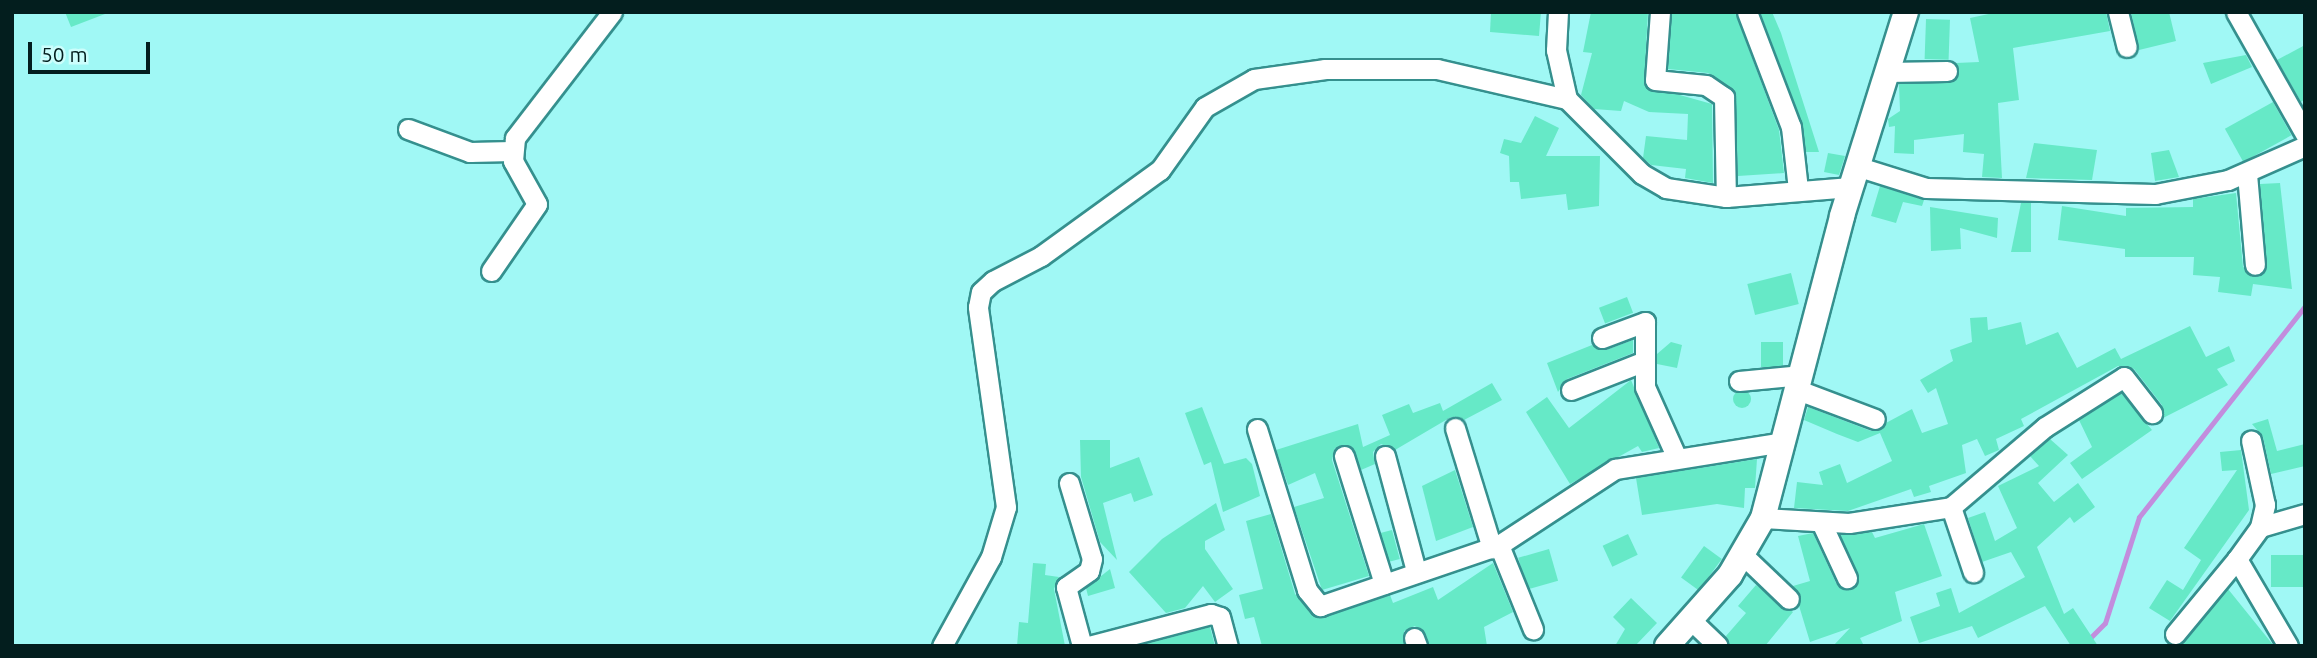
<!DOCTYPE html>
<style>
body{margin:0}
#map{position:relative;width:2317px;height:658px;overflow:hidden;background:#a0f8f5;font-family:Ubuntu,sans-serif}
div>[style]{position:absolute}
[style*='--x']{left:calc(var(--x)*1px);top:calc(var(--y)*1px);width:calc(var(--w)*1px);rotate:calc(var(--a)*1deg)}
.stream>*{height:5px;margin:-2.5px;padding:0 2.5px;transform-origin:2.5px;border-radius:2.5px;background:#c28ddd}
.building>*{inset:0;background:#66e9c7;transform-origin:0 0}
.round{border-radius:50%}
.roads{filter:drop-shadow(2px 0 #35908e) drop-shadow(-2px 0 #35908e) drop-shadow(0 2px #35908e) drop-shadow(0 -2px #35908e)}
.minor>*{height:19px;margin:-9.5px;padding:0 9.5px;transform-origin:9.5px;border-radius:9.5px;background:#fff}
.tertiary>*{height:24px;margin:-12px;padding:0 12px;transform-origin:12px;border-radius:12px;background:#fff}
span{translate:-50% -50%;white-space:nowrap;text-align:center;line-height:1.15;-webkit-text-stroke:6px #ccfefc;paint-order:stroke}
.frame{position:absolute;inset:0;border:14px solid #031e1e;pointer-events:none}
.scale{position:absolute;left:28px;top:42px;width:122px;height:32px;box-sizing:border-box;border:4px solid #031e1e;border-top:0;padding-left:9px;font-size:21px;line-height:24px;white-space:nowrap;color:#031e1e;-webkit-text-stroke:5px #ccfefc;paint-order:stroke}
</style>
<div id="map">
<div class="stream">
<div style="--x:2087;--y:641;--w:25;--a:-45"></div>
<div style="--x:2105;--y:623;--w:111;--a:-72.2"></div>
<div style="--x:2139;--y:517;--w:268;--a:-51.8"></div>
</div>
<div class="building">
<div style="clip-path:polygon(65px 12px,105px 12px,105px 14px,71px 27px)"></div>
<div style="clip-path:polygon(1491px 12px,1541px 12px,1539px 36px,1490px 32px)"></div>
<div style="clip-path:polygon(1591px 12px,1648px 12px,1644px 85px,1712px 104px,1713px 183px,1685px 178px,1686px 169px,1651px 165px,1643px 158px,1646px 136px,1687px 140px,1688px 114px,1649px 112px,1624px 101px,1621px 111px,1594px 109px,1581px 95px,1592px 53px,1583px 52px)"></div>
<div style="clip-path:polygon(1672px 12px,1735px 12px,1779px 130px,1784px 173px,1738px 176px,1735px 92px,1708px 73px,1668px 69px)"></div>
<div style="clip-path:polygon(1760px 12px,1772px 12px,1781px 33px,1819px 152px,1806px 152px,1802px 123px)"></div>
<div style="clip-path:polygon(1998px 12px,2106px 12px,2110px 31px,2013px 48px,2019px 100px,1998px 103px,2002px 178px,1982px 177px,1984px 154px,1963px 152px,1964px 134px,1914px 140px,1914px 154px,1894px 153px,1895px 126px,1889px 127px,1888px 119px,1900px 111px,1899px 84px,1954px 81px,1956px 63px,1979px 62px,1970px 18px)"></div>
<div style="clip-path:polygon(2131px 12px,2169px 12px,2176px 41px,2139px 50px)"></div>
<div style="left:1926px;top:19px;width:24px;height:40px;rotate:2deg"></div>
<div style="clip-path:polygon(2305px 45px,2305px 99px,2301px 102px,2277px 60px)"></div>
<div style="clip-path:polygon(2246px 55px,2252px 67px,2211px 84px,2203px 63px)"></div>
<div style="left:2273px;top:102px;width:38px;height:55px;rotate:61deg"></div>
<div style="clip-path:polygon(1535px 116px,1559px 128px,1546px 156px,1600px 156px,1599px 206px,1568px 210px,1566px 194px,1521px 199px,1519px 182px,1510px 182px,1509px 156px,1500px 153px,1504px 139px,1521px 143px)"></div>
<div style="clip-path:polygon(2034px 143px,2097px 150px,2092px 180px,2026px 178px)"></div>
<div style="clip-path:polygon(2169px 150px,2179px 177px,2155px 181px,2151px 153px)"></div>
<div style="clip-path:polygon(1828px 153px,1845px 156px,1839px 175px,1824px 172px)"></div>
<div style="clip-path:polygon(2280px 183px,2292px 289px,2253px 284px,2251px 296px,2218px 292px,2220px 277px,2193px 275px,2194px 257px,2125px 257px,2125px 249px,2058px 240px,2062px 206px,2126px 216px,2126px 208px,2193px 207px,2193px 199px,2236px 193px,2243px 267px,2257px 277px,2267px 265px,2260px 184px)"></div>
<div style="clip-path:polygon(1880px 186px,1924px 200px,1922px 206px,1903px 202px,1896px 223px,1871px 216px)"></div>
<div style="clip-path:polygon(2021px 203px,2031px 203px,2031px 252px,2011px 252px)"></div>
<div style="clip-path:polygon(1930px 207px,1998px 218px,1997px 238px,1960px 228px,1961px 249px,1931px 251px)"></div>
<div style="left:1791px;top:273px;width:32px;height:45px;rotate:76deg"></div>
<div style="left:1627px;top:297px;width:17px;height:30px;rotate:69deg"></div>
<div style="clip-path:polygon(1987px 317px,1988px 330px,2021px 322px,2026px 345px,2058px 332px,2077px 368px,2115px 348px,2121px 359px,2190px 326px,2206px 357px,2229px 346px,2235px 361px,2217px 369px,2228px 385px,2163px 418px,2162px 405px,2134px 369px,2118px 366px,2021px 419px,2024px 426px,1996px 439px,1999px 450px,1985px 456px,1977px 439px,1962px 445px,1966px 473px,1929px 486px,1931px 492px,1914px 497px,1911px 489px,1848px 511px,1794px 508px,1797px 482px,1823px 485px,1819px 472px,1840px 464px,1847px 483px,1892px 461px,1880px 433px,1858px 442px,1837px 434px,1804px 420px,1808px 407px,1871px 431px,1912px 409px,1922px 433px,1948px 424px,1936px 388px,1928px 393px,1920px 380px,1953px 361px,1950px 350px,1972px 342px,1970px 318px)"></div>
<div style="clip-path:polygon(1633px 340px,1633px 353px,1567px 379px,1558px 392px,1547px 363px,1592px 345px,1606px 350px)"></div>
<div style="clip-path:polygon(1671px 342px,1682px 345px,1677px 368px,1657px 364px,1657px 354px)"></div>
<div style="left:1761px;top:342px;width:22px;height:25px"></div>
<div style="clip-path:polygon(1631px 380px,1659px 448px,1642px 452px,1638px 446px,1570px 484px,1526px 412px,1547px 397px,1569px 428px)"></div>
<div style="clip-path:polygon(1492px 383px,1502px 400px,1464px 420px,1451px 417px,1395px 450px,1381px 444px,1373px 452px,1375px 464px,1361px 470px,1352px 447px,1335px 448px,1332px 460px,1369px 576px,1322px 590px,1294px 507px,1324px 498px,1315px 473px,1288px 485px,1276px 450px,1358px 424px,1363px 447px,1390px 435px,1382px 415px,1409px 404px,1413px 413px,1440px 403px,1443px 411px)"></div>
<div class="round" style="left:1733px;top:390px;width:18px;height:18px"></div>
<div style="clip-path:polygon(2121px 393px,2152px 430px,2082px 479px,2070px 463px,2092px 447px,2079px 420px)"></div>
<div style="clip-path:polygon(1202px 407px,1224px 464px,1246px 458px,1252px 464px,1260px 496px,1223px 512px,1211px 462px,1204px 465px,1185px 413px)"></div>
<div style="clip-path:polygon(2268px 419px,2277px 451px,2305px 444px,2305px 466px,2271px 474px,2263px 437px,2252px 424px)"></div>
<div style="clip-path:polygon(2050px 439px,2068px 455px,2038px 483px,2054px 502px,2078px 483px,2095px 507px,2074px 523px,2070px 517px,2037px 547px,2064px 614px,2073px 608px,2098px 646px,2071px 646px,2045px 606px,1978px 638px,1972px 626px,1919px 643px,1910px 617px,1940px 606px,1936px 593px,1951px 588px,1959px 613px,2025px 577px,2011px 552px,1982px 562px,1968px 518px,1985px 512px,1995px 541px,2017px 528px,1998px 486px,2039px 466px,2030px 456px)"></div>
<div style="clip-path:polygon(1080px 440px,1110px 440px,1110px 468px,1139px 457px,1153px 495px,1134px 502px,1131px 493px,1103px 503px,1117px 560px,1100px 542px,1081px 477px)"></div>
<div style="clip-path:polygon(2241px 450px,2249px 510px,2170px 621px,2149px 608px,2167px 580px,2183px 590px,2201px 560px,2184px 548px,2237px 470px,2222px 471px,2220px 452px)"></div>
<div style="clip-path:polygon(1757px 459px,1755px 488px,1745px 488px,1744px 508px,1717px 504px,1642px 515px,1636px 478px)"></div>
<div style="clip-path:polygon(1455px 470px,1473px 527px,1436px 541px,1422px 486px)"></div>
<div style="clip-path:polygon(1216px 503px,1225px 530px,1205px 541px,1205px 549px,1233px 589px,1215px 602px,1203px 586px,1185px 608px,1166px 613px,1129px 572px,1162px 539px)"></div>
<div style="clip-path:polygon(1271px 514px,1295px 594px,1316px 617px,1390px 595px,1393px 603px,1433px 587px,1438px 600px,1493px 563px,1513px 612px,1484px 627px,1487px 646px,1429px 646px,1415px 626px,1404px 631px,1404px 646px,1262px 646px,1254px 617px,1245px 619px,1239px 595px,1263px 589px,1246px 521px)"></div>
<div style="clip-path:polygon(1924px 524px,1942px 576px,1895px 592px,1902px 621px,1860px 638px,1864px 646px,1833px 646px,1850px 628px,1810px 642px,1793px 586px,1810px 581px,1798px 536px,1813px 533px,1836px 583px,1847px 590px,1859px 578px,1840px 535px,1872px 532px,1875px 538px)"></div>
<div style="left:1392px;top:530px;width:30px;height:12px;rotate:75deg"></div>
<div style="left:1628px;top:534px;width:23px;height:28px;rotate:65deg"></div>
<div style="left:1704px;top:546px;width:22px;height:39px;rotate:36deg"></div>
<div style="left:1549px;top:549px;width:33px;height:32px;rotate:74deg"></div>
<div style="left:2305px;top:555px;width:32px;height:34px;rotate:90deg"></div>
<div style="clip-path:polygon(1033px 563px,1046px 564px,1045px 575px,1059px 577px,1054px 589px,1065px 646px,1017px 646px,1019px 622px,1028px 623px)"></div>
<div style="clip-path:polygon(1110px 569px,1115px 588px,1088px 596px,1086px 588px)"></div>
<div style="clip-path:polygon(1756px 585px,1793px 612px,1765px 646px,1730px 646px,1726px 636px,1746px 613px,1738px 606px)"></div>
<div style="clip-path:polygon(2228px 589px,2274px 646px,2177px 646px,2184px 642px)"></div>
<div style="clip-path:polygon(1631px 598px,1657px 623px,1635px 646px,1615px 646px,1625px 629px,1613px 617px)"></div>
<div style="clip-path:polygon(1210px 627px,1215px 646px,1138px 646px)"></div>
</div>
<div class="roads">
<div class="minor">
<div style="--x:1558;--y:12;--w:38;--a:93"></div>
<div style="--x:1556;--y:50;--w:50;--a:77.3"></div>
<div style="--x:1567;--y:99;--w:106;--a:45"></div>
<div style="--x:1642;--y:174;--w:28;--a:30"></div>
<div style="--x:1666;--y:188;--w:61;--a:8.5"></div>
<div style="--x:1726;--y:197;--w:125;--a:-4.6"></div>
<div style="--x:1660;--y:12;--w:68;--a:94.2"></div>
<div style="--x:1655;--y:80;--w:51;--a:5.6"></div>
<div style="--x:1706;--y:85;--w:22;--a:34"></div>
<div style="--x:1724;--y:97;--w:100;--a:88.9"></div>
<div style="--x:1747;--y:12;--w:123;--a:69.1"></div>
<div style="--x:1791;--y:127;--w:62;--a:83.6"></div>
<div style="--x:2118;--y:12;--w:36;--a:76"></div>
<div style="--x:2236;--y:12;--w:140;--a:60.5"></div>
<div style="--x:1886;--y:72;--w:61;--a:-0.9"></div>
<div style="--x:408;--y:129;--w:66;--a:20.4"></div>
<div style="--x:470;--y:152;--w:42;--a:-1.4"></div>
<div style="--x:1856;--y:166;--w:73;--a:17.4"></div>
<div style="--x:1926;--y:188;--w:229;--a:1.5"></div>
<div style="--x:2155;--y:194;--w:74;--a:-10.9"></div>
<div style="--x:2228;--y:180;--w:84;--a:-23.8"></div>
<div style="--x:2247;--y:174;--w:91;--a:85"></div>
<div style="--x:491;--y:271;--w:81;--a:-55.5"></div>
<div style="--x:537;--y:204;--w:49;--a:-119.2"></div>
<div style="--x:513;--y:161;--w:23;--a:-85"></div>
<div style="--x:515;--y:138;--w:159;--a:-52.4"></div>
<div style="--x:1602;--y:338;--w:46;--a:-20.4"></div>
<div style="--x:1645;--y:322;--w:65;--a:90"></div>
<div style="--x:1645;--y:387;--w:76;--a:65.8"></div>
<div style="--x:1739;--y:381;--w:63;--a:-5.4"></div>
<div style="--x:1571;--y:390;--w:79;--a:-21.4"></div>
<div style="--x:1798;--y:390;--w:82;--a:20.6"></div>
<div style="--x:1455;--y:428;--w:126;--a:72.9"></div>
<div style="--x:1257;--y:429;--w:169;--a:72.7"></div>
<div style="--x:1307;--y:590;--w:21;--a:51"></div>
<div style="--x:1320;--y:606;--w:189;--a:-18.8"></div>
<div style="--x:1499;--y:545;--w:139;--a:-33.2"></div>
<div style="--x:1615;--y:469;--w:170;--a:-9.1"></div>
<div style="--x:1344;--y:456;--w:134;--a:72.6"></div>
<div style="--x:1385;--y:456;--w:119;--a:74.9"></div>
<div style="--x:1069;--y:483;--w:79;--a:73.2"></div>
<div style="--x:1092;--y:559;--w:12;--a:104"></div>
<div style="--x:1089;--y:571;--w:28;--a:145"></div>
<div style="--x:1066;--y:587;--w:61;--a:74.8"></div>
<div style="--x:1951;--y:507;--w:69;--a:71.3"></div>
<div style="--x:1763;--y:518;--w:86;--a:3.3"></div>
<div style="--x:1849;--y:523;--w:103;--a:-8.9"></div>
<div style="--x:1951;--y:507;--w:123;--a:-40.4"></div>
<div style="--x:2045;--y:427;--w:93;--a:-32.3"></div>
<div style="--x:2124;--y:377;--w:46;--a:52.1"></div>
<div style="--x:1821;--y:522;--w:62;--a:65.1"></div>
<div style="--x:2260;--y:527;--w:47;--a:-16.1"></div>
<div style="--x:1499;--y:545;--w:91;--a:68"></div>
<div style="--x:1744;--y:556;--w:62;--a:43.7"></div>
<div style="--x:2237;--y:559;--w:39;--a:-54"></div>
<div style="--x:2260;--y:527;--w:23;--a:-77"></div>
<div style="--x:2265;--y:505;--w:66;--a:-102.2"></div>
<div style="--x:1691;--y:620;--w:37;--a:44"></div>
<div style="--x:2175;--y:634;--w:97;--a:-50.4"></div>
<div style="--x:2237;--y:559;--w:101;--a:59.6"></div>
<div style="--x:1414;--y:638;--w:9;--a:69"></div>
<div style="--x:942;--y:646;--w:102;--a:-61.2"></div>
<div style="--x:991;--y:557;--w:52;--a:-73.3"></div>
<div style="--x:1006;--y:507;--w:202;--a:-98"></div>
<div style="--x:978;--y:307;--w:15;--a:-79"></div>
<div style="--x:981;--y:292;--w:16;--a:-43"></div>
<div style="--x:993;--y:281;--w:54;--a:-27.5"></div>
<div style="--x:1041;--y:256;--w:147;--a:-35.9"></div>
<div style="--x:1160;--y:170;--w:77;--a:-54.5"></div>
<div style="--x:1205;--y:107;--w:56;--a:-29.7"></div>
<div style="--x:1254;--y:79;--w:72;--a:-8"></div>
<div style="--x:1325;--y:69;--w:112;--a:0"></div>
<div style="--x:1437;--y:69;--w:133;--a:13"></div>
<div style="--x:1089;--y:646;--w:126;--a:-14.7"></div>
<div style="--x:1211;--y:614;--w:9;--a:18"></div>
<div style="--x:1220;--y:617;--w:30;--a:75"></div>
</div>
<div class="tertiary">
<div style="--x:1667;--y:646;--w:95;--a:-48.4"></div>
<div style="--x:1730;--y:575;--w:66;--a:-59.9"></div>
<div style="--x:1763;--y:518;--w:312;--a:-75.3"></div>
<div style="--x:1842;--y:216;--w:214;--a:-72.6"></div>
</div>
</div>
<div class="frame"></div>
<div class="scale">50 m</div>
</div>
